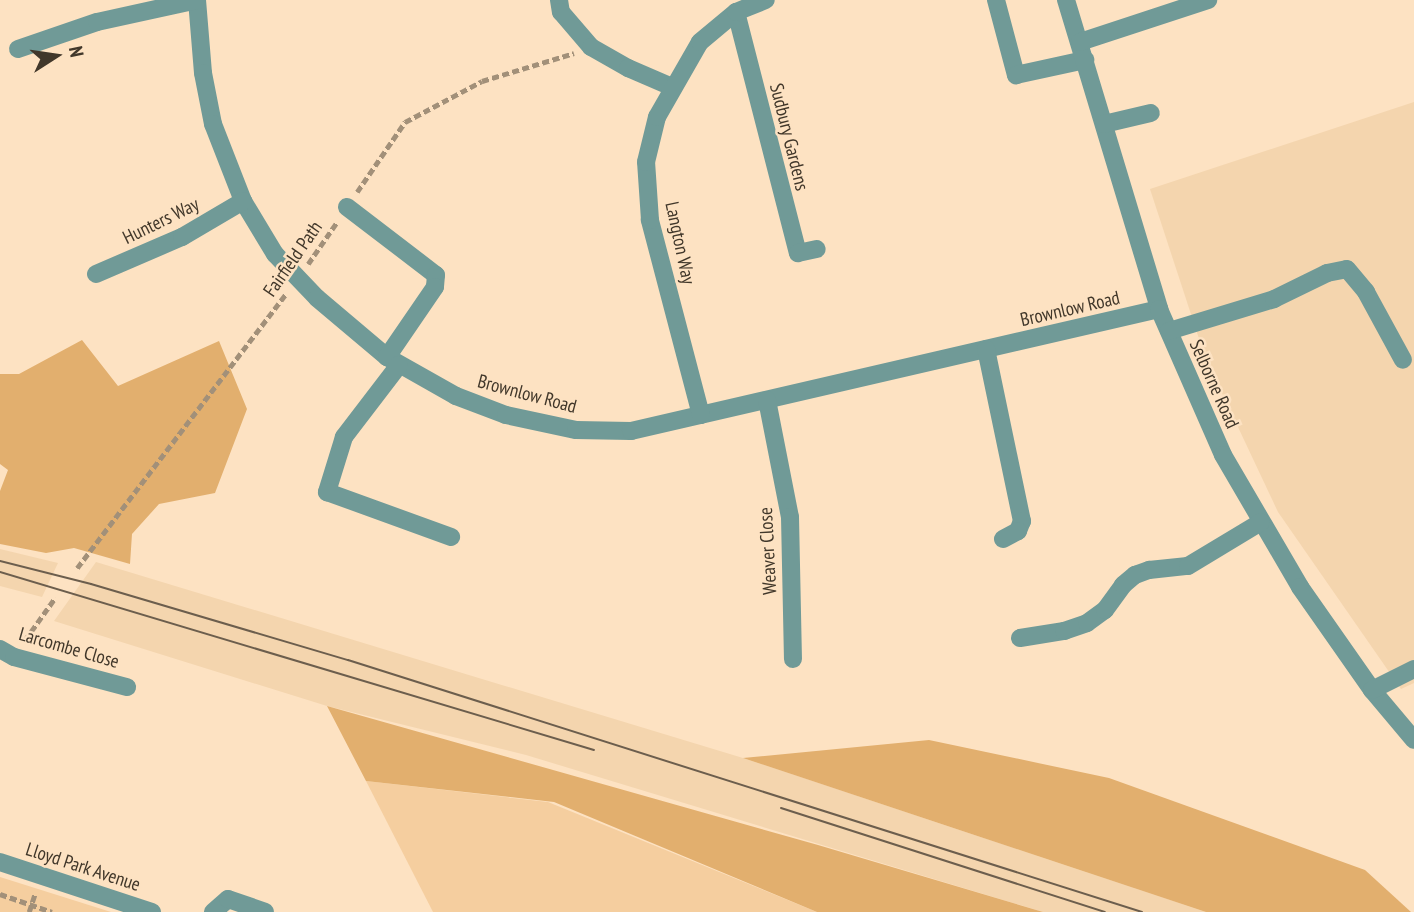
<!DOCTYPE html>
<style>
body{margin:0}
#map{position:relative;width:1414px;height:912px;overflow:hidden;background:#fde2c2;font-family:"PT Sans Narrow",sans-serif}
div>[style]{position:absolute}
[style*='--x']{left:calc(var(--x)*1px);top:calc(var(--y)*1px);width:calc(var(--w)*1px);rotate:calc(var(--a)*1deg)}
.built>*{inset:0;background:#f4d5ae}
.green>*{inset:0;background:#f5ce9f}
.forest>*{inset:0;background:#e2af6e}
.path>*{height:4.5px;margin-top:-2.25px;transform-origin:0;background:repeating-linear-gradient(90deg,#a29079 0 7px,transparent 0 10.5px)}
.minor>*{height:18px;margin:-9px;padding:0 9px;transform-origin:9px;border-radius:9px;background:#709a97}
.tram>*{height:2px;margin:-1px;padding:0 1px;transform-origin:1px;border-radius:1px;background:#6c5e4d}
span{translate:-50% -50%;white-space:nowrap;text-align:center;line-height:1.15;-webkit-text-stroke:5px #fde2c2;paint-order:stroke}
.street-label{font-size:19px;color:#41372a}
.north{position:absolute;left:21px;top:21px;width:70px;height:70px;-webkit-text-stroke:5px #fde2c2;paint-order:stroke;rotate:78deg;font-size:19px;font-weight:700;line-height:28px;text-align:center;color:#41372a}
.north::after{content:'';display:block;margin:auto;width:24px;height:32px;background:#41372a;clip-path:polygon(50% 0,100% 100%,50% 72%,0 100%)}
</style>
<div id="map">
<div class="built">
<div style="clip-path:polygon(1414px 102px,1414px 683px,1401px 689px,1278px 512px,1205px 357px,1150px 189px)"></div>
<div style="clip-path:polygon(0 549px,58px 563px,42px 597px,0 586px)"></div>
<div style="clip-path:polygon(96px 562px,743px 758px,1206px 912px,1043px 912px,526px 755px,327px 706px,54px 621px)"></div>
</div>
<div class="green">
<div style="clip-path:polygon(366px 781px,548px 802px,817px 912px,433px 912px)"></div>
<div style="clip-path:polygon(0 877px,111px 912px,0 912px)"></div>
</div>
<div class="forest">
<div style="clip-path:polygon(82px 340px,118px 386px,219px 341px,247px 409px,215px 493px,159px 504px,132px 534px,130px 564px,74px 548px,46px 553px,0 544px,0 491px,8px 470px,0 464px,0 374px,19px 374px)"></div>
<div style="clip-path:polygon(327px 706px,818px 845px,1043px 912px,817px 912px,554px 802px,366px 781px)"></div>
<div style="clip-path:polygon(929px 740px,1109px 778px,1365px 870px,1411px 912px,1206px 912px,743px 758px)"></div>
</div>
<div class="path">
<div style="--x:357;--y:192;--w:85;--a:-55.6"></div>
<div style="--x:405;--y:122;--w:87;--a:-28"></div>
<div style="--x:482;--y:81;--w:96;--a:-16.9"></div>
<div style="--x:308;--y:264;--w:51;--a:-55.4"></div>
<div style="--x:77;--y:568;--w:345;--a:-52.7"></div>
<div style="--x:25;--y:640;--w:52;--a:-54.5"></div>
<div style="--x:0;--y:894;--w:55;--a:19.1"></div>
<div style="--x:29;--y:912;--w:20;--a:-72"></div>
</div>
<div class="minor">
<div style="--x:197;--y:0;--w:73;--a:85.3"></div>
<div style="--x:203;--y:73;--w:52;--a:78.9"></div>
<div style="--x:213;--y:124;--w:83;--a:68.7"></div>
<div style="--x:243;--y:201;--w:62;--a:58.9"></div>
<div style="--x:275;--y:254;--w:61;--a:46.3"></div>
<div style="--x:317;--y:298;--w:92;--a:40.1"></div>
<div style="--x:387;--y:357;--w:79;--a:29.5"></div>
<div style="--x:456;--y:396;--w:53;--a:20.8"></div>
<div style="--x:506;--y:415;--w:72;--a:12.1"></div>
<div style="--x:576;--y:430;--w:55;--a:1"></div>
<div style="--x:631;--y:431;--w:542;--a:-13.01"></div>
<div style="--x:559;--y:0;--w:12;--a:81"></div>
<div style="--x:561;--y:12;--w:46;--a:49.4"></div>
<div style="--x:591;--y:47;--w:43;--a:29.6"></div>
<div style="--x:628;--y:68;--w:48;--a:23.4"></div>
<div style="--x:996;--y:0;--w:78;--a:75.1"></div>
<div style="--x:1016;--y:75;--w:71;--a:-12.3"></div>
<div style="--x:1066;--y:0;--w:323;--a:73.2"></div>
<div style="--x:1159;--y:309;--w:159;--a:66.3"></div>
<div style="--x:1223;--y:455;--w:153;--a:59.7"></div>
<div style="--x:1300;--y:587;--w:126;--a:55"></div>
<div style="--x:1372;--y:690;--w:65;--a:50"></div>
<div style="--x:736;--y:12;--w:249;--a:75.6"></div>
<div style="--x:798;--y:253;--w:19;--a:-12"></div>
<div style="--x:1080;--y:42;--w:135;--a:-18.2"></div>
<div style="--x:18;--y:49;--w:83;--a:-18.9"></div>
<div style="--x:97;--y:22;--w:102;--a:-12.4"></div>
<div style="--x:1104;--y:124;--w:48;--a:-13.2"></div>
<div style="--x:347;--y:207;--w:112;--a:37.4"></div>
<div style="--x:436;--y:275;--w:12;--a:95"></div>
<div style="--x:435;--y:287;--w:85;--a:124.4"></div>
<div style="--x:96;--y:274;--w:94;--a:-23.3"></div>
<div style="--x:182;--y:237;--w:71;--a:-30.5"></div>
<div style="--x:1169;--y:331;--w:110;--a:-16.9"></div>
<div style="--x:1274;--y:299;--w:59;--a:-26.1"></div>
<div style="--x:1327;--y:273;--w:20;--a:-11"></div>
<div style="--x:1347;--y:269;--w:30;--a:50"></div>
<div style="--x:1366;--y:292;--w:77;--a:61.4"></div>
<div style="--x:986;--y:349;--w:176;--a:78.2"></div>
<div style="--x:1022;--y:521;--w:11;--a:112"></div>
<div style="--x:1018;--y:531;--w:17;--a:152"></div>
<div style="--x:399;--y:365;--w:91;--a:127.4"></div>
<div style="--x:344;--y:437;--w:58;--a:107.2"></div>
<div style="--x:327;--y:492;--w:132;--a:19.9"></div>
<div style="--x:767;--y:400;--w:119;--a:78.9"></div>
<div style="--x:790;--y:517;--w:142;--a:88.8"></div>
<div style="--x:701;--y:415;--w:202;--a:-104.7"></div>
<div style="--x:650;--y:220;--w:58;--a:-93.9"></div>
<div style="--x:646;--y:162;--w:46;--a:-76.3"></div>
<div style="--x:657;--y:117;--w:86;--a:-60.2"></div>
<div style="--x:700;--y:42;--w:47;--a:-39.8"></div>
<div style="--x:736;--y:12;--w:32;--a:-22"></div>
<div style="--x:1020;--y:638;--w:45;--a:-9"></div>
<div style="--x:1064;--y:631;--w:24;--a:-19"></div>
<div style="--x:1087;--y:623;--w:22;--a:-36"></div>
<div style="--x:1105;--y:610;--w:31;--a:-54"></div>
<div style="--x:1123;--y:585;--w:16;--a:-40"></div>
<div style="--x:1135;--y:575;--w:15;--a:-20"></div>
<div style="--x:1149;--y:570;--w:39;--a:-6"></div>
<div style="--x:1188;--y:566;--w:85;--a:-31.1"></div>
<div style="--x:0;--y:649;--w:16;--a:30"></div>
<div style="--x:14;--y:657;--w:117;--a:14.9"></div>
<div style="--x:1372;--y:690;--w:47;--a:-26.6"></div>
<div style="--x:0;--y:862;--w:160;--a:18.2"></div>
<div style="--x:213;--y:912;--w:20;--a:-41"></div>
<div style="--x:228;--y:899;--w:39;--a:19"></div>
</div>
<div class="tram">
<div style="--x:0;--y:561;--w:94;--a:14.2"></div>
<div style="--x:91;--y:584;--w:268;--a:16.5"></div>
<div style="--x:348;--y:660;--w:833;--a:17.61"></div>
<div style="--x:0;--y:572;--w:620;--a:16.68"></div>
<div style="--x:781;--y:808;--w:340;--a:17.8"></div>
</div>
<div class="street-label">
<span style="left:789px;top:137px;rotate:76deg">Sudbury Gardens</span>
<span style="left:161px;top:221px;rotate:-26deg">Hunters Way</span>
<span style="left:680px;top:243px;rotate:78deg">Langton Way</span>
<span style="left:293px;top:259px;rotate:-55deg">Fairfield Path</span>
<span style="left:1070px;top:309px;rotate:-13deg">Brownlow Road</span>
<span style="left:1214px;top:384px;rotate:66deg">Selborne Road</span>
<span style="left:527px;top:394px;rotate:15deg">Brownlow Road</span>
<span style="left:768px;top:551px;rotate:-93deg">Weaver Close</span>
<span style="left:69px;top:648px;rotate:16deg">Larcombe Close</span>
<span style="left:83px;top:867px;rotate:18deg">Lloyd Park Avenue</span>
</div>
<div class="north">N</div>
</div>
